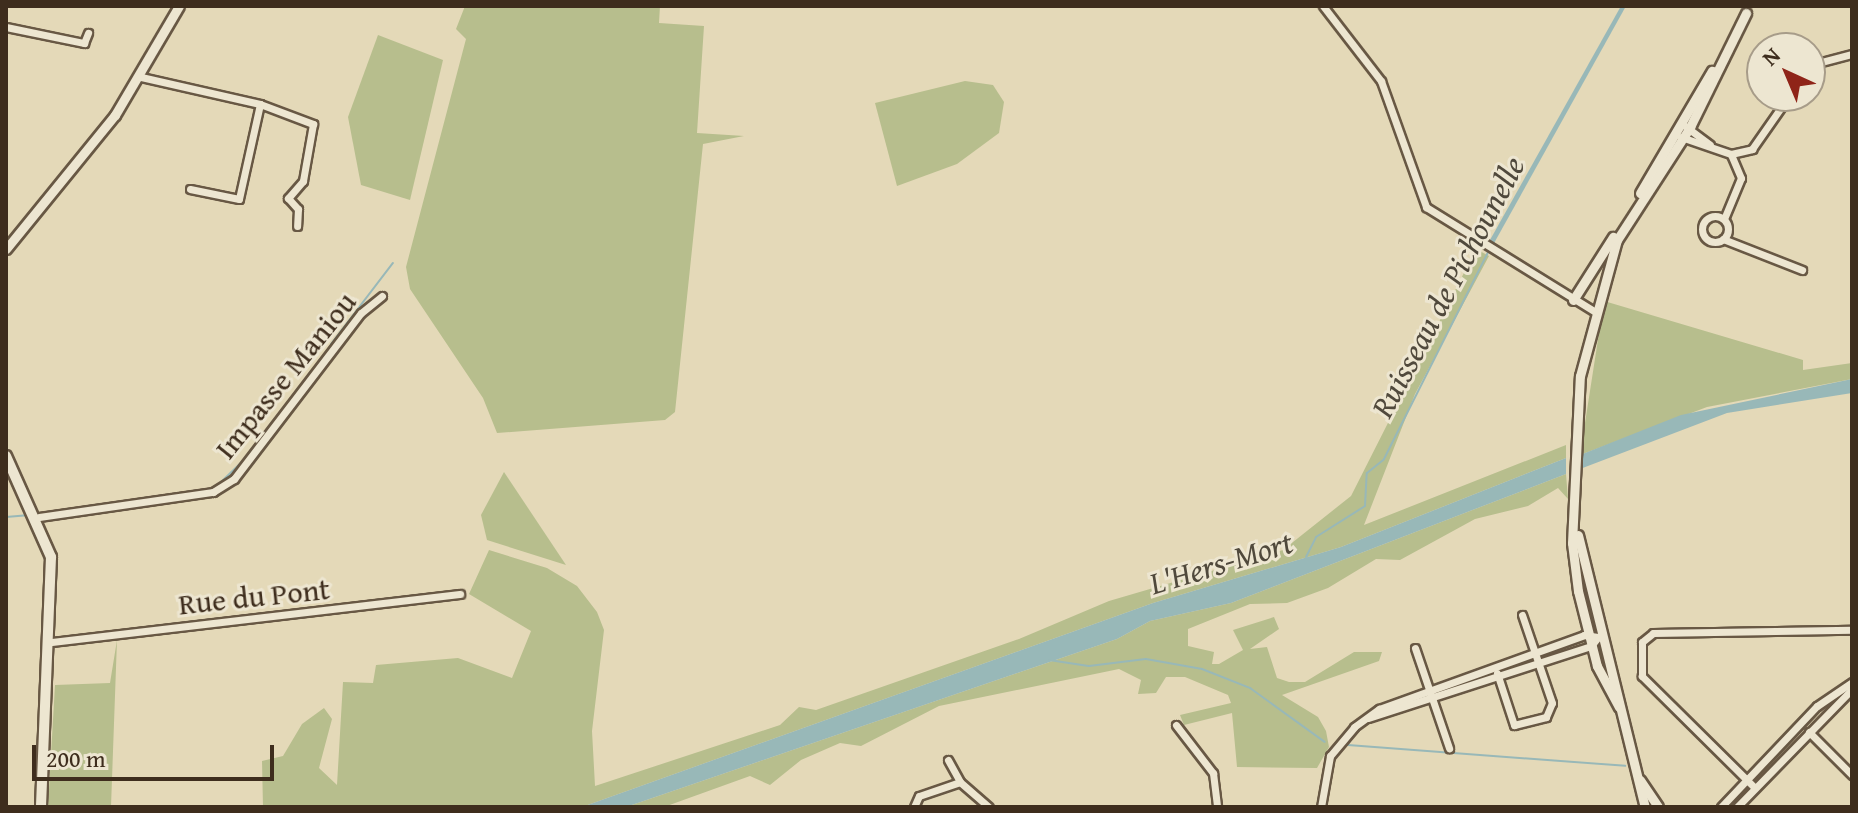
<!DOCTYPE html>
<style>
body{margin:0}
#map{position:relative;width:1858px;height:813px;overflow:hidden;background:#e4d9b8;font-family:"Gentium Book Plus",serif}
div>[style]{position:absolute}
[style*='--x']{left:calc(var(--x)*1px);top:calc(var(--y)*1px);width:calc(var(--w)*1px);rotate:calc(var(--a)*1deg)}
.green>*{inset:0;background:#b7be8d}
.water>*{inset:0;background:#98b8b8}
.stream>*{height:2px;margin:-1px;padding:0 1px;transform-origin:1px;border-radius:1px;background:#98b8b8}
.roads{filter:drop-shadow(2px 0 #685844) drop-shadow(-2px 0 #685844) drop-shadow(0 2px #685844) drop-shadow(0 -2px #685844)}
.minor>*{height:7px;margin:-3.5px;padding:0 3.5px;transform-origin:3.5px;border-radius:3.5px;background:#ede6d1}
.minor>.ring{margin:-3.5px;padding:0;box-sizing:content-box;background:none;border:7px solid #ede6d1;border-radius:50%}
.tertiary>*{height:9px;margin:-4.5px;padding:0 4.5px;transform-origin:4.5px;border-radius:4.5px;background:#ede6d1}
.secondary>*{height:10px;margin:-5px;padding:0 5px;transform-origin:5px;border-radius:5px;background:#ede6d1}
span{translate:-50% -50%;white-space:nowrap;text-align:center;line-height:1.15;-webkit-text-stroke:6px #ede6d1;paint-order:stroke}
.street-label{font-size:30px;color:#3e2d1d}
.water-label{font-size:32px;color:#50493c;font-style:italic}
.frame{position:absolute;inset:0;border:8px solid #3e2d1d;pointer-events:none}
.north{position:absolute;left:1746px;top:32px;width:80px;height:80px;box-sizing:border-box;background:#ede6d1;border:2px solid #a79c89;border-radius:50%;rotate:316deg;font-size:22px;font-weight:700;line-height:32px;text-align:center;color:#3e2d1d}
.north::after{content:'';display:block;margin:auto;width:28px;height:36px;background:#8f2418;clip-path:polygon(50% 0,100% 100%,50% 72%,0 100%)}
.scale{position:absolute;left:32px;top:745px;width:242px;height:36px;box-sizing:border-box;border:4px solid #3e2d1d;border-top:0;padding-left:10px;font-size:24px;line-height:28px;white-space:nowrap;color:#3e2d1d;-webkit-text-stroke:6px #ede6d1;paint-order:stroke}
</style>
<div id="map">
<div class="green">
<div style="clip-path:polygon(465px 6px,660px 6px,659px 23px,704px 26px,697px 133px,744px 136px,703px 144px,675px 412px,665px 420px,497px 433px,483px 398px,410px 289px,406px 267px,466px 39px,456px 29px)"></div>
<div style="clip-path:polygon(378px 35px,443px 60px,410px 200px,361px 185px,348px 117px)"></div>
<div style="clip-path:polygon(965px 81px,993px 85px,1004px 102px,999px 133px,957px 164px,897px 186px,875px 103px)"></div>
<div style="clip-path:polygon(1476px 249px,1489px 256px,1415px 394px,1364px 525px,1566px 445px,1566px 458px,1341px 547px,1153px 603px,582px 807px,263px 807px,262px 761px,283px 756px,302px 724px,324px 708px,332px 719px,319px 768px,337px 785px,343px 682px,373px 683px,376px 665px,458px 658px,512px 678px,531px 631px,469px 594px,489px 550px,547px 568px,577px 586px,597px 612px,604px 630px,592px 731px,595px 786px,780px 725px,799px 707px,816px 710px,1019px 639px,1109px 601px,1283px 550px,1351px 496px)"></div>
<div style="clip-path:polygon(1604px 301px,1803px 360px,1803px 370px,1852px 363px,1852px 379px,1707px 407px,1580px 455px)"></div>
<div style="clip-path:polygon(504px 472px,566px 565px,487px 540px,481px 515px)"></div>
<div style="clip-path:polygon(1566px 474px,1568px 499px,1558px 488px,1528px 506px,1475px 519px,1400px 560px,1376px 559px,1328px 588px,1287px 603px,1250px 604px,1188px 629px,1188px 646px,1214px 652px,1212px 664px,1219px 664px,1243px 650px,1233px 630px,1274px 617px,1279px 629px,1250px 649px,1267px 647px,1277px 678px,1289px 682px,1305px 682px,1354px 652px,1382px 652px,1379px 661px,1282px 695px,1318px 717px,1326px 731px,1329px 747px,1317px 768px,1237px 767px,1232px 713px,1184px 725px,1180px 715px,1231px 703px,1228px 695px,1185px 677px,1166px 677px,1156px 693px,1138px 694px,1141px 680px,1119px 669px,939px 706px,861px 746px,840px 743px,801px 760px,770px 785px,750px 776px,664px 807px,626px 807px,1117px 639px,1150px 621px,1231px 603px)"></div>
<div style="clip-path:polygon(117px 640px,111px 807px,48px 807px,55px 685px,110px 683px)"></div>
</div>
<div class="water">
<div style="clip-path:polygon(1621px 6px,1626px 6px,1493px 245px,1490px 240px)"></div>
<div style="clip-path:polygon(1852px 379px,1852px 393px,1727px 413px,1580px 469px,1580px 455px,1681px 415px)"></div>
<div style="clip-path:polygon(1566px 458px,1566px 474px,1231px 603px,1150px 621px,1117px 639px,626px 807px,582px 807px,1153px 603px,1341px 547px)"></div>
</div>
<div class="stream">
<div style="--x:331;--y:344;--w:102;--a:-52.6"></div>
<div style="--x:218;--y:485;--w:37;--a:-44"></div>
<div style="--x:6;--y:517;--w:21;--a:-5"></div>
<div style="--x:1306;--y:557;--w:22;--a:-63"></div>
<div style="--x:1316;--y:537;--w:58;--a:-32.3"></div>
<div style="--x:1365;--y:506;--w:33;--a:-87"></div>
<div style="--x:1367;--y:473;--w:22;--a:-39"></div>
<div style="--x:1384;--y:459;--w:236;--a:-63.3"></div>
<div style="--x:1049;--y:660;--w:40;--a:8.5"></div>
<div style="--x:1089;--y:666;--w:57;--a:-7"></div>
<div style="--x:1146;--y:659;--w:57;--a:10.1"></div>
<div style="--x:1202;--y:669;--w:52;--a:21.6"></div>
<div style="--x:1250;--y:688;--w:92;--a:35.8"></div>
<div style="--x:1348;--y:745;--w:278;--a:4.3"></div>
</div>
<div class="roads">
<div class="minor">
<div style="--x:1323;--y:6;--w:95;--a:52.3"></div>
<div style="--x:1381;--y:81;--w:134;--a:70.3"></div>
<div style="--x:1426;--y:207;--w:198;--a:31.8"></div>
<div style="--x:6;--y:27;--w:80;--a:11.6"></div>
<div style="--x:84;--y:43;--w:11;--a:-68"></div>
<div style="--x:1810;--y:65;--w:43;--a:-14.7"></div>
<div style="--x:141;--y:77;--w:122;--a:12.8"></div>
<div style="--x:260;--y:104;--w:97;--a:102.5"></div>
<div style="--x:239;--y:199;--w:50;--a:-168.5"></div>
<div style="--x:260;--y:104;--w:57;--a:20.7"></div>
<div style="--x:313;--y:124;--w:58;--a:100"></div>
<div style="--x:303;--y:181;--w:23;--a:131"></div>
<div style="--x:288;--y:198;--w:15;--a:48"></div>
<div style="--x:298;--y:209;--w:17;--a:93"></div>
<div style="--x:1685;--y:126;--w:31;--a:37"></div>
<div style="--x:1681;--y:137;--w:53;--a:18.8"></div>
<div style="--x:1731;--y:154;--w:22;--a:-13"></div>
<div style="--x:1752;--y:149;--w:65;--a:-55.1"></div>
<div class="ring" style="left:1702px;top:216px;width:19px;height:19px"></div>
<div style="--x:1724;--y:219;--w:44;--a:-67.5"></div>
<div style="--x:1741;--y:178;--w:26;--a:-113"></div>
<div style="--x:1723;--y:239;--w:85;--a:21.4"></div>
<div style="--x:39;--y:517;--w:176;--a:-8.2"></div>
<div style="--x:213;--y:492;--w:25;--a:-32"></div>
<div style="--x:234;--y:479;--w:209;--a:-52.6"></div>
<div style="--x:361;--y:313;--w:27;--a:-39"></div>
<div style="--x:51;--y:642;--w:412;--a:-6.7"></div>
<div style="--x:1415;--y:648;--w:106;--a:71.2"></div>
<div style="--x:1497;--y:673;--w:55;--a:71.9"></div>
<div style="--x:1514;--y:725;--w:33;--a:-14"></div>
<div style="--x:1546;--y:717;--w:15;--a:-67"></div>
<div style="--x:1552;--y:703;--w:93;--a:-108.8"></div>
<div style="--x:1176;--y:725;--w:61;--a:52.4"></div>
<div style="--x:1213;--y:773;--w:34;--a:83"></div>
<div style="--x:1809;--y:732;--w:61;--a:45"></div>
<div style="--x:948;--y:760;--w:25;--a:61"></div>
<div style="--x:1754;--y:787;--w:158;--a:-135.3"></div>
<div style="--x:1642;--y:676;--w:34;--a:-90"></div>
<div style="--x:1642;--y:642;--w:14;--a:-39"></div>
<div style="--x:1653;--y:633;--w:199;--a:-0.9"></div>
<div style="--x:914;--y:807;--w:12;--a:-66"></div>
<div style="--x:919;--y:796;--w:43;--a:-18.9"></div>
<div style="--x:960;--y:782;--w:38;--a:41"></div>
<div style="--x:1321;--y:807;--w:52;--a:-80"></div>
<div style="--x:1330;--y:756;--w:38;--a:-50"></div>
<div style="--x:1354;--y:727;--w:31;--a:-36"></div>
<div style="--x:1379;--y:709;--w:218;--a:-19.8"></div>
<div style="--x:1584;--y:635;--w:14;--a:8"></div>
<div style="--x:1598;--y:637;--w:11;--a:128"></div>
<div style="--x:1591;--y:646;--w:234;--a:162.1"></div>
<div style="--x:1721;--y:807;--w:139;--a:-46.5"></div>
<div style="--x:1817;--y:706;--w:42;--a:-34.4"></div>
<div style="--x:1737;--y:807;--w:165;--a:-45.7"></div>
</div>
<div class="tertiary">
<div style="--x:1640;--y:193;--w:142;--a:-59.5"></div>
<div style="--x:6;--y:249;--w:173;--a:-50.9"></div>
<div style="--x:115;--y:115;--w:126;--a:-59.6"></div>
<div style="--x:1573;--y:300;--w:75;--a:-57.6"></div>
<div style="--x:1578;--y:535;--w:280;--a:76.2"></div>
<div style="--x:1619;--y:707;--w:47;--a:-118.2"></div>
<div style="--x:1597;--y:666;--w:77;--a:-104.2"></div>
<div style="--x:1578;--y:591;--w:48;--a:-97.1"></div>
<div style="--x:1572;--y:543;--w:167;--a:-87.3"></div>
<div style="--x:1580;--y:376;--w:141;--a:-74.8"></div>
<div style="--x:1617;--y:240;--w:135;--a:-57.1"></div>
<div style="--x:1690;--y:127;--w:127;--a:-63.8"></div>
<div style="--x:1640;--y:780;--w:32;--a:56"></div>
</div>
<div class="secondary">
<div style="--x:6;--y:456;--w:111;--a:66"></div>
<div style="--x:51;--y:557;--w:250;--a:92.3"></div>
</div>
</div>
<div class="street-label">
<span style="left:285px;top:375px;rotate:-51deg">Impasse Maniou</span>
<span style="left:254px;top:596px;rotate:-6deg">Rue du Pont</span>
</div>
<div class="water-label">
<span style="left:1448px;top:287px;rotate:-62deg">Ruisseau de Pichounelle</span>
<span style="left:1221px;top:563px;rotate:-17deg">L'Hers-Mort</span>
</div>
<div class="frame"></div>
<div class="north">N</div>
<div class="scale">200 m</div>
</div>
